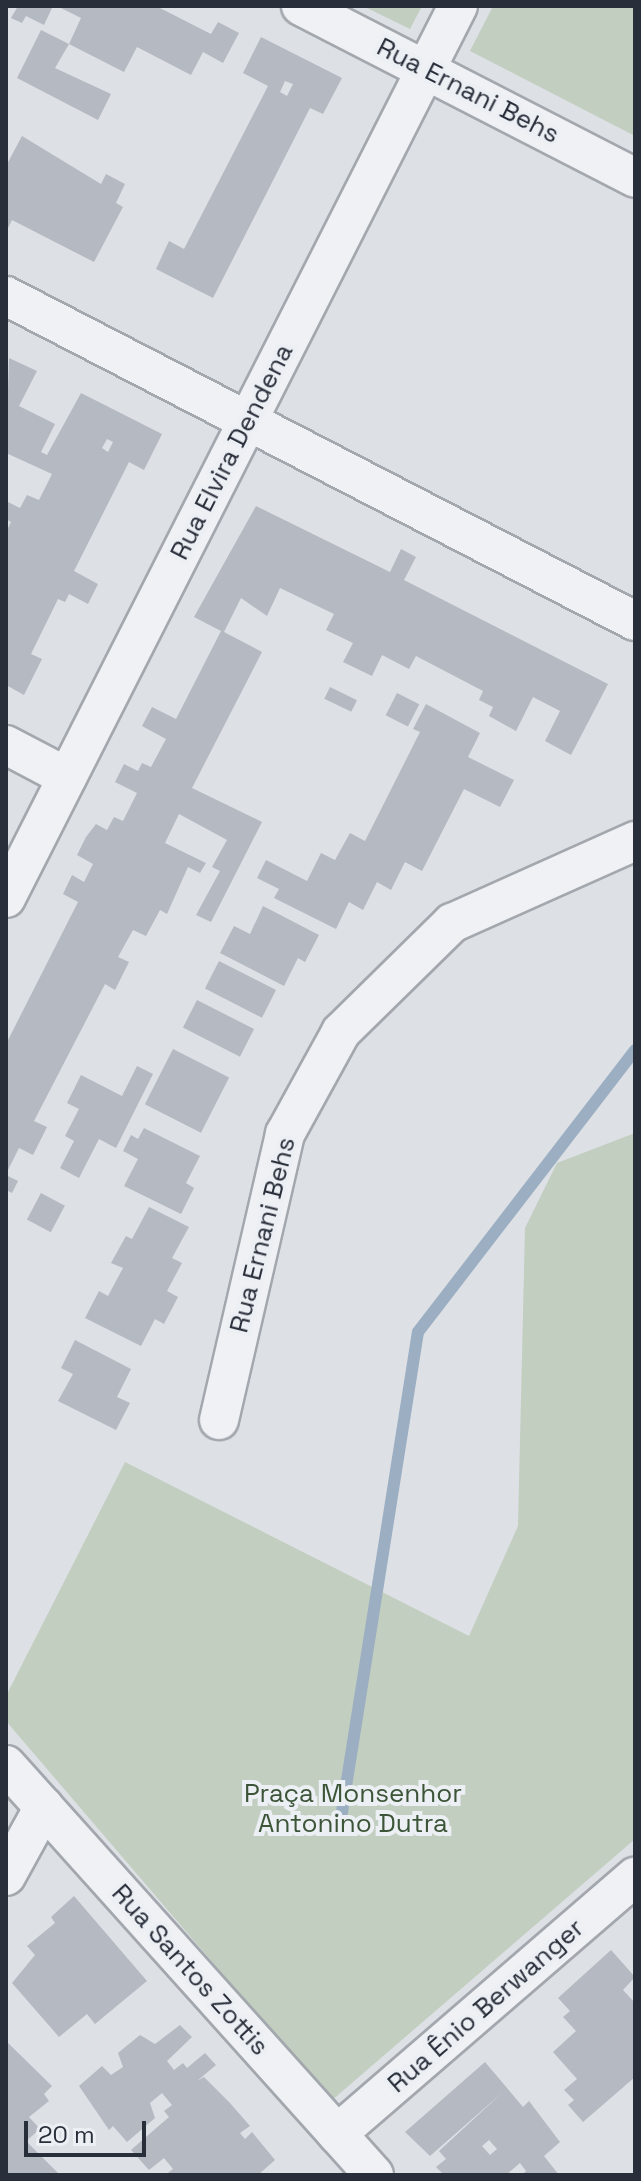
<!DOCTYPE html>
<meta charset="utf-8">
<style>
body{margin:0}
#map{position:relative;width:641px;height:2181px;overflow:hidden;background:#dde0e5;font-family:"Space Grotesk",sans-serif}
div>[style]{position:absolute}
[style*='--x']{left:calc(var(--x)*1px);top:calc(var(--y)*1px);width:calc(var(--w)*1px);rotate:calc(var(--a)*1deg)}
.green>*{inset:0;background:#c2cebf}
.stream>*{height:12px;margin:-6px;padding:0 6px;transform-origin:6px;border-radius:6px;background:#9baec2}
.building>*{inset:0;background:#b5b9c1;transform-origin:0 0}
.roads{filter:drop-shadow(2px 0 #a3a7ae) drop-shadow(-2px 0 #a3a7ae) drop-shadow(0 2px #a3a7ae) drop-shadow(0 -2px #a3a7ae)}
.minor>*{height:38px;margin:-19px;padding:0 19px;transform-origin:19px;border-radius:19px;background:#eff1f4}
span{translate:-50% -50%;white-space:nowrap;text-align:center;line-height:1.15;-webkit-text-stroke:8px #eceff3;paint-order:stroke}
.street-label{font-size:26px;color:#282e3a}
.park-label{font-size:26px;color:#3c5437}
.frame{position:absolute;inset:0;border:8px solid #282e3a;pointer-events:none}
.scale{position:absolute;left:24px;top:2121px;width:122px;height:36px;box-sizing:border-box;border:4px solid #282e3a;border-top:0;padding-left:10px;font-size:24px;line-height:28px;white-space:nowrap;color:#282e3a;-webkit-text-stroke:6px #eceff3;paint-order:stroke}
</style>
<div id="map">
<div class="green">
<div style="clip-path:polygon(363px 6px,422px 6px,410px 29px)"></div>
<div style="clip-path:polygon(493px 6px,635px 6px,635px 136px,470px 51px)"></div>
<div style="clip-path:polygon(635px 1133px,635px 1839px,331px 2101px,6px 1721px,6px 1696px,125px 1462px,469px 1636px,518px 1526px,525px 1228px,557px 1163px)"></div>
</div>
<div class="stream">
<div style="--x:341;--y:1818;--w:492;--a:-81"></div>
<div style="--x:418;--y:1332;--w:356;--a:-52.4"></div>
</div>
<div class="building">
<div style="clip-path:polygon(18px 6px,53px 6px,44px 25px,26px 16px,22px 23px,11px 18px)"></div>
<div style="clip-path:polygon(57px 6px,156px 6px,211px 34px,218px 22px,239px 33px,223px 63px,203px 52px,191px 75px,137px 47px,124px 72px,69px 44px,81px 18px)"></div>
<div style="clip-path:polygon(41px 30px,69px 44px,55px 68px,111px 94px,98px 120px,17px 78px)"></div>
<div style="clip-path:polygon(evenodd,261px 37px,342px 78px,323px 114px,310px 108px,213px 298px,156px 269px,169px 241px,184px 249px,268px 86px,243px 73px,261px 37px,285px 81px,293px 84px,287px 96px,280px 92px,285px 81px)"></div>
<div style="clip-path:polygon(22px 136px,101px 184px,106px 174px,125px 184px,116px 203px,123px 207px,94px 262px,12px 220px,6px 232px,6px 166px)"></div>
<div style="clip-path:polygon(evenodd,9px 358px,37px 371px,19px 406px,55px 424px,41px 452px,47px 455px,81px 393px,162px 434px,144px 470px,129px 462px,74px 571px,98px 584px,88px 604px,69px 594px,65px 602px,58px 599px,31px 654px,42px 659px,24px 695px,6px 685px,6px 532px,11px 522px,6px 519px,6px 501px,20px 508px,27px 495px,39px 500px,52px 474px,6px 453px,9px 358px,107px 439px,113px 442px,108px 452px,102px 448px,107px 439px)"></div>
<div style="clip-path:polygon(256px 506px,390px 572px,401px 549px,416px 557px,404px 580px,608px 684px,571px 755px,545px 741px,560px 711px,533px 697px,516px 731px,489px 716px,493px 707px,479px 700px,483px 691px,416px 656px,409px 669px,382px 655px,372px 676px,343px 662px,353px 643px,326px 630px,334px 614px,280px 588px,267px 616px,241px 598px,224px 632px,262px 652px,192px 788px,262px 822px,211px 922px,196px 915px,220px 871px,212px 867px,227px 840px,179px 814px,165px 843px,206px 863px,200px 873px,188px 867px,167px 914px,160px 910px,146px 936px,133px 930px,118px 957px,129px 962px,115px 990px,105px 984px,34px 1121px,47px 1127px,33px 1155px,19px 1148px,6px 1174px,6px 1044px,78px 902px,63px 894px,72px 875px,84px 882px,93px 864px,77px 855px,86px 837px,96px 824px,107px 830px,114px 817px,123px 821px,137px 793px,115px 782px,124px 764px,138px 771px,142px 763px,151px 767px,166px 739px,142px 726px,152px 707px,176px 719px,221px 631px,194px 617px)"></div>
<div style="left:330px;top:687px;width:30px;height:13px;rotate:26deg"></div>
<div style="left:397px;top:693px;width:25px;height:25px;rotate:27deg"></div>
<div style="clip-path:polygon(426px 704px,480px 733px,468px 757px,514px 780px,500px 807px,464px 789px,422px 871px,405px 862px,391px 890px,377px 882px,363px 910px,349px 902px,336px 929px,274px 898px,279px 889px,257px 878px,266px 860px,307px 881px,321px 853px,335px 860px,350px 833px,365px 841px,420px 732px,413px 729px)"></div>
<div style="clip-path:polygon(263px 906px,319px 935px,305px 962px,298px 958px,284px 986px,220px 953px,234px 926px,250px 934px)"></div>
<div style="left:219px;top:961px;width:64px;height:31px;rotate:27deg"></div>
<div style="left:197px;top:1000px;width:64px;height:31px;rotate:27deg"></div>
<div style="left:173px;top:1049px;width:63px;height:62px;rotate:27deg"></div>
<div style="clip-path:polygon(137px 1066px,153px 1074px,116px 1148px,99px 1139px,79px 1178px,60px 1168px,74px 1141px,65px 1136px,79px 1109px,67px 1103px,81px 1075px,122px 1096px)"></div>
<div style="clip-path:polygon(144px 1128px,200px 1156px,186px 1183px,194px 1188px,181px 1214px,124px 1186px,138px 1159px,123px 1151px,131px 1135px,138px 1139px)"></div>
<div style="clip-path:polygon(6px 1175px,18px 1181px,12px 1193px,6px 1190px)"></div>
<div style="left:41px;top:1193px;width:27px;height:30px;rotate:28deg"></div>
<div style="clip-path:polygon(149px 1207px,189px 1227px,172px 1258px,182px 1263px,167px 1291px,178px 1297px,164px 1324px,155px 1319px,141px 1346px,85px 1318px,99px 1291px,108px 1296px,123px 1268px,111px 1263px,126px 1236px,132px 1239px)"></div>
<div style="clip-path:polygon(75px 1340px,131px 1369px,117px 1397px,130px 1403px,116px 1430px,58px 1401px,73px 1374px,61px 1368px)"></div>
<div style="clip-path:polygon(74px 1896px,147px 1981px,95px 2024px,87px 2014px,59px 2037px,12px 1983px,35px 1955px,27px 1946px,55px 1923px,51px 1917px)"></div>
<div style="clip-path:polygon(611px 1950px,635px 1977px,623px 1990px,635px 2003px,635px 2077px,583px 2122px,568px 2105px,574px 2100px,564px 2090px,577px 2079px,553px 2052px,576px 2031px,563px 2017px,570px 2011px,558px 1998px)"></div>
<div style="clip-path:polygon(180px 2025px,192px 2037px,167px 2061px,174px 2070px,183px 2063px,187px 2068px,205px 2053px,216px 2065px,197px 2081px,204px 2077px,230px 2103px,250px 2126px,240px 2133px,245px 2139px,252px 2132px,275px 2160px,258px 2175px,165px 2175px,173px 2169px,164px 2158px,149px 2170px,131px 2150px,169px 2117px,164px 2111px,172px 2105px,162px 2093px,150px 2103px,155px 2118px,127px 2142px,113px 2126px,109px 2130px,79px 2086px,102px 2066px,111px 2075px,123px 2067px,118px 2053px,140px 2035px,155px 2044px)"></div>
<div style="clip-path:polygon(6px 2041px,52px 2086px,44px 2094px,49px 2101px,29px 2117px,40px 2129px,26px 2141px,60px 2175px,6px 2175px)"></div>
<div style="clip-path:polygon(evenodd,485px 2062px,523px 2107px,529px 2101px,560px 2142px,544px 2156px,559px 2175px,522px 2175px,526px 2171px,520px 2163px,506px 2175px,444px 2175px,436px 2167px,446px 2159px,439px 2151px,503px 2092px,430px 2156px,405px 2132px,485px 2062px,489px 2140px,497px 2149px,490px 2155px,482px 2146px,489px 2140px)"></div>
</div>
<div class="roads">
<div class="minor">
<div style="--x:301;--y:6;--w:376;--a:27.2"></div>
<div style="--x:6;--y:296;--w:708;--a:27.33"></div>
<div style="--x:6;--y:745;--w:69;--a:27.7"></div>
<div style="--x:6;--y:898;--w:1000;--a:-63.13"></div>
<div style="--x:219;--y:1420;--w:294;--a:-77"></div>
<div style="--x:285;--y:1134;--w:116;--a:-61.2"></div>
<div style="--x:341;--y:1032;--w:156;--a:-44.5"></div>
<div style="--x:452;--y:923;--w:201;--a:-24.1"></div>
<div style="--x:6;--y:1765;--w:551;--a:48.09"></div>
<div style="--x:6;--y:1876;--w:79;--a:-61.2"></div>
<div style="--x:337;--y:2134;--w:394;--a:-40.8"></div>
</div>
</div>
<div class="street-label">
<span style="left:468px;top:91px;rotate:27deg">Rua Ernani Behs</span>
<span style="left:232px;top:452px;rotate:-63deg">Rua Elvira Dendena</span>
<span style="left:263px;top:1235px;rotate:-76deg">Rua Ernani Behs</span>
<span style="left:190px;top:1970px;rotate:48deg">Rua Santos Zottis</span>
<span style="left:486px;top:2006px;rotate:-41deg">Rua Ênio Berwanger</span>
</div>
<div class="park-label">
<span style="left:353px;top:1809px">Praça Monsenhor<br>Antonino Dutra</span>
</div>
<div class="frame"></div>
<div class="scale">20 m</div>
</div>
